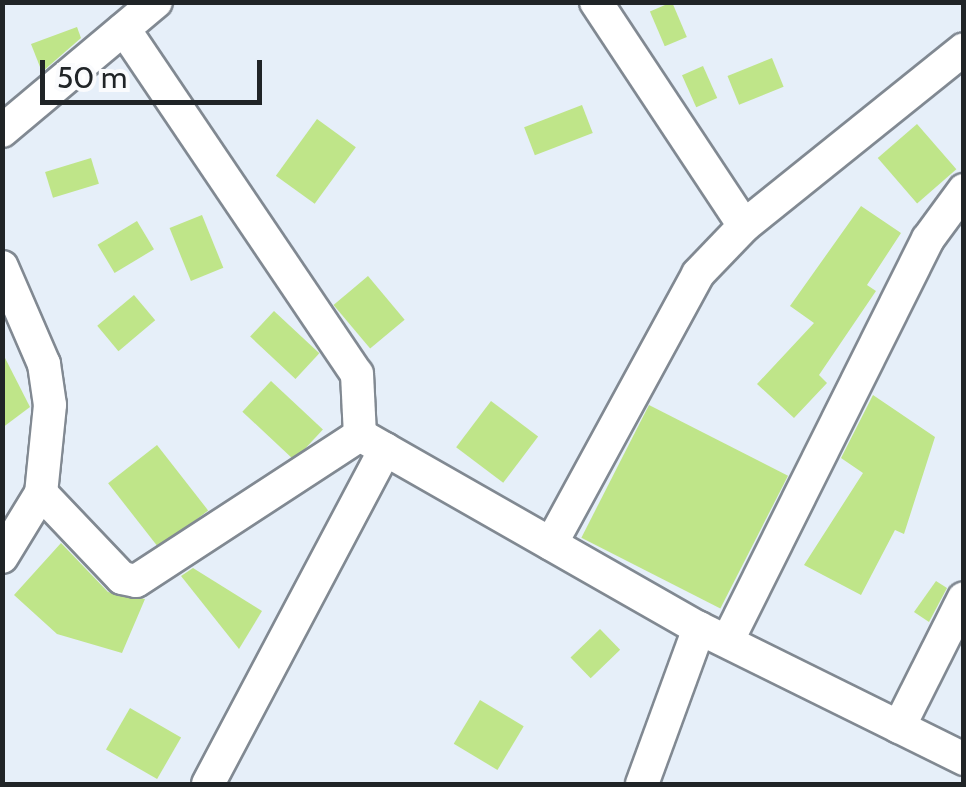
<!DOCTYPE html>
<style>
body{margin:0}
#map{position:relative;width:966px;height:787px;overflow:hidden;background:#e6eff9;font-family:Cabin,sans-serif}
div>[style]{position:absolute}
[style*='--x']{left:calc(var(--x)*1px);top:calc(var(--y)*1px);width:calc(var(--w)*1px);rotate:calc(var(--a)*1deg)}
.building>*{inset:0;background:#bfe589;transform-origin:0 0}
.roads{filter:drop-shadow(2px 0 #818992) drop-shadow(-2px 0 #818992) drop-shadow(0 2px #818992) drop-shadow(0 -2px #818992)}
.street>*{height:32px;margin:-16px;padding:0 16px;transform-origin:16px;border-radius:16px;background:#fff}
span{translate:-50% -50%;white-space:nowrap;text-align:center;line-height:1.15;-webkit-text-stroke:8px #fafbfd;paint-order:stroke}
.frame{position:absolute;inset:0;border:5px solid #202427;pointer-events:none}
.scale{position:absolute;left:40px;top:60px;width:222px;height:45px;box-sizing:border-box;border:5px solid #202427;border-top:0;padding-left:12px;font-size:30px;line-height:35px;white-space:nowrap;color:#202427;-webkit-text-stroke:8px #fafbfd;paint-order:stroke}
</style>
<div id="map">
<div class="building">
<div style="left:672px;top:2px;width:38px;height:24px;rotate:67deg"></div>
<div style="clip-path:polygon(77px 27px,81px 38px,42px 72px,31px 44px)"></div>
<div style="left:772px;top:58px;width:31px;height:48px;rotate:68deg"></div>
<div style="left:703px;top:66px;width:35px;height:23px;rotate:66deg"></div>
<div style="left:582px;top:105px;width:30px;height:62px;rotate:69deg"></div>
<div style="left:317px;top:119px;width:48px;height:70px;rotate:36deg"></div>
<div style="left:917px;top:124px;width:60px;height:52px;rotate:49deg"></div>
<div style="left:91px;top:158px;width:27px;height:48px;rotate:73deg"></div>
<div style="clip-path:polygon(861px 206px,901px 233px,867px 285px,876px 291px,819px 375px,827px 383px,794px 418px,757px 384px,814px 323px,790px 306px)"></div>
<div style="left:202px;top:215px;width:57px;height:35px;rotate:68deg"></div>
<div style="left:137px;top:221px;width:33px;height:46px;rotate:59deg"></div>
<div style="left:368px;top:276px;width:57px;height:45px;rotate:50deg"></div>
<div style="left:134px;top:295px;width:33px;height:48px;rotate:50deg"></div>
<div style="left:274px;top:311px;width:62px;height:35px;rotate:43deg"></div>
<div style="clip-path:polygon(2px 352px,30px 407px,2px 428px)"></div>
<div style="left:271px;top:381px;width:71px;height:42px;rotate:43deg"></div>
<div style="clip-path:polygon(873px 395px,935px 437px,904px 534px,895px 530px,861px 595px,804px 565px,863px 473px,841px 458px)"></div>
<div style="left:491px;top:401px;width:59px;height:58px;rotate:37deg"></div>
<div style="left:649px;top:405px;width:156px;height:149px;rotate:27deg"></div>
<div style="left:157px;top:445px;width:83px;height:62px;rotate:52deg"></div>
<div style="clip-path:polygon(61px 543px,108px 592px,145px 599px,122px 653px,57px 634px,14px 595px)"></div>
<div style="clip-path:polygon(193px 568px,262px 611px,239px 649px,181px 576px)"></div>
<div style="clip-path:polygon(936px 581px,947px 588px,929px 622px,914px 612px)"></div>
<div style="left:600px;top:629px;width:29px;height:41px;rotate:46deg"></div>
<div style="left:480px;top:700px;width:51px;height:51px;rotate:31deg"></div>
<div style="left:130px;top:708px;width:59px;height:48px;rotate:30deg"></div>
</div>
<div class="roads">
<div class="street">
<div style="--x:596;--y:2;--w:268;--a:56.5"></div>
<div style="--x:124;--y:29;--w:416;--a:56"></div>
<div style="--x:357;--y:374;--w:61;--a:87.2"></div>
<div style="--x:2;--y:131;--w:201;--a:-40"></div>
<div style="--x:2;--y:267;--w:106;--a:66.6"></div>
<div style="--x:44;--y:364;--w:41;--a:81.7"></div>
<div style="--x:50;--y:405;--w:88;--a:95.8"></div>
<div style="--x:41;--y:493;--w:75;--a:121.4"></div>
<div style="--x:360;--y:435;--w:390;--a:29.7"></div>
<div style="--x:699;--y:628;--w:296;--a:26.3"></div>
<div style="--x:41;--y:493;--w:117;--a:46.4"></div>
<div style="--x:122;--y:578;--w:14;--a:12"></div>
<div style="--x:136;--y:581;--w:267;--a:-33.1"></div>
<div style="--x:551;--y:544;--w:307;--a:-61.4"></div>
<div style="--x:698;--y:274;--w:66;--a:-46.2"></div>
<div style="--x:744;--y:226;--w:282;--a:-38.8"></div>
<div style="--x:728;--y:640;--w:448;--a:-63.5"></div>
<div style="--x:928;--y:239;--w:61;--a:-53.7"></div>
<div style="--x:899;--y:727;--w:144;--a:-63.3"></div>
<div style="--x:208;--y:784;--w:379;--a:-62.1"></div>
<div style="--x:642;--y:784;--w:166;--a:-69.9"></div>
</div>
</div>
<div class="frame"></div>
<div class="scale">50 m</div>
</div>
